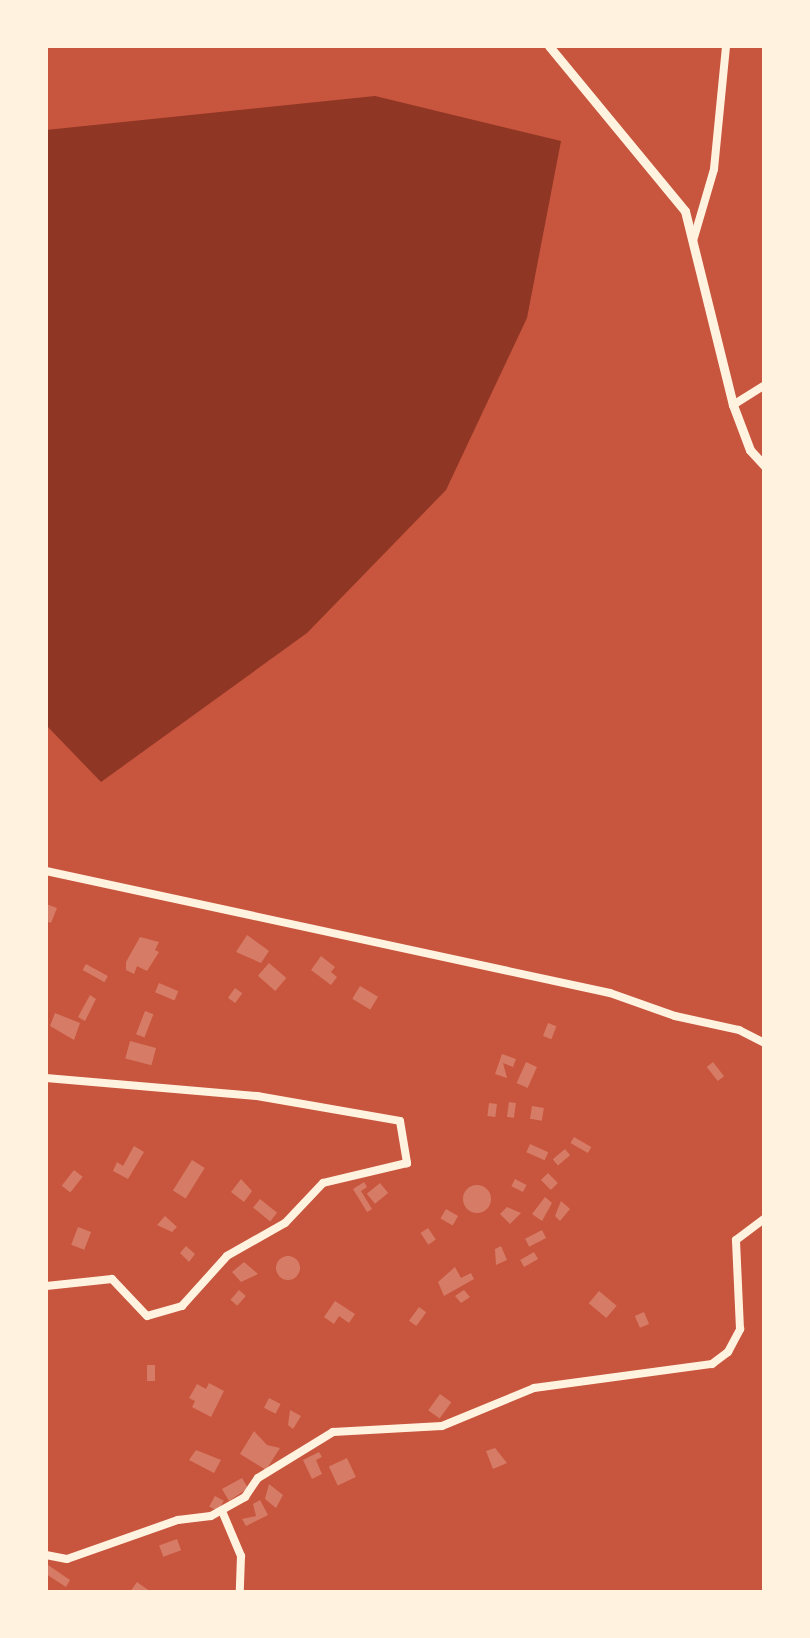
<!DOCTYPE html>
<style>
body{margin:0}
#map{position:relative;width:810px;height:1638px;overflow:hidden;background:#c8553d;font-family:"Titillium Web",sans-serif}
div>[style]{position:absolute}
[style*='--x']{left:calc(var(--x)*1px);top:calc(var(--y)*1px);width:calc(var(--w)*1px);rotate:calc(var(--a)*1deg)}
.water>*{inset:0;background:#8f3625}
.building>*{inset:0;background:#d67c66;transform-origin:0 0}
.round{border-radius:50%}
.minor>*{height:8px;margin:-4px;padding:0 4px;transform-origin:4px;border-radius:4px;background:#fff3e0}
.tertiary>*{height:9px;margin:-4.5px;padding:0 4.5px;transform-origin:4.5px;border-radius:4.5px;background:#fff3e0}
span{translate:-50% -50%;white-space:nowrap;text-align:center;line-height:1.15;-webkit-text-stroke:6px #fff3e0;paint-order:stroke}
.frame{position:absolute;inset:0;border:48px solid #fff3e0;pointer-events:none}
</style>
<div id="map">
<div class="water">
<div style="clip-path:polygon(375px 96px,561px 141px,527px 318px,446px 490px,307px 633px,101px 782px,46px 725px,46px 130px)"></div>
</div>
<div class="building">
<div style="clip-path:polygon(46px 904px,57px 908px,51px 923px,46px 921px)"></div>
<div style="clip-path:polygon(247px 935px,269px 951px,261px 963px,236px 952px)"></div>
<div style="clip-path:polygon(140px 937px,159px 942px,155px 950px,159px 952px,147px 971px,137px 966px,134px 974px,126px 970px,126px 962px)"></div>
<div style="clip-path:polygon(321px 956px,335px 967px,331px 972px,337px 977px,331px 985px,311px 970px)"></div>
<div style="left:269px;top:963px;width:23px;height:17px;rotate:41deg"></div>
<div style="left:86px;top:964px;width:25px;height:7px;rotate:29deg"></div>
<div style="left:159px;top:983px;width:21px;height:10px;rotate:23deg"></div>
<div style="left:360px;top:986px;width:21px;height:15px;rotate:31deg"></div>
<div style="left:235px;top:988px;width:9px;height:12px;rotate:36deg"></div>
<div style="clip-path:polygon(90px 995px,96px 999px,85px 1021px,78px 1017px)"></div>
<div style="left:145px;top:1011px;width:9px;height:25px;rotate:21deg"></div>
<div style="clip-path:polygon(55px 1013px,80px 1023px,74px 1040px,50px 1026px)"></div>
<div style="left:548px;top:1023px;width:9px;height:14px;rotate:21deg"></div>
<div style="left:130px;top:1041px;width:27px;height:18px;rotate:15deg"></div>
<div style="clip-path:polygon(502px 1054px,516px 1059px,513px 1067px,503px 1063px,507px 1078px,495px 1074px)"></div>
<div style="left:526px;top:1062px;width:12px;height:23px;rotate:24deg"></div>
<div style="left:713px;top:1062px;width:18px;height:8px;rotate:52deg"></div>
<div style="left:509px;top:1102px;width:7px;height:15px;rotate:8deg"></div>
<div style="left:489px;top:1103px;width:8px;height:13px;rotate:7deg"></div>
<div style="left:532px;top:1106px;width:12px;height:13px;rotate:9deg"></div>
<div style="left:574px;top:1137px;width:20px;height:7px;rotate:30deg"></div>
<div style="left:530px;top:1144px;width:20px;height:9px;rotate:24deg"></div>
<div style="clip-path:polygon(134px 1146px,144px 1152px,128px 1179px,113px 1171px,117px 1162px,123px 1166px)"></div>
<div style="left:565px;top:1149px;width:8px;height:16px;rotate:50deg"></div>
<div style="left:192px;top:1160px;width:15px;height:36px;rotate:32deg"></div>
<div style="left:74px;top:1170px;width:11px;height:20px;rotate:38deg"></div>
<div style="left:548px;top:1173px;width:14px;height:10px;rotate:45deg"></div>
<div style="clip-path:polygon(241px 1179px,252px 1191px,244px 1202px,231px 1192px)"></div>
<div style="left:515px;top:1179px;width:13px;height:8px;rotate:27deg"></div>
<div style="clip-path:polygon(364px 1182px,367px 1187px,361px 1191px,372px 1209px,367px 1212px,353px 1189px)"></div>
<div style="left:380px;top:1183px;width:13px;height:17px;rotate:51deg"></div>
<div class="round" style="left:463px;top:1185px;width:28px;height:28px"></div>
<div style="clip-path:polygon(545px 1197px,552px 1203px,542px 1221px,532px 1214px)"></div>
<div style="left:260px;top:1199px;width:22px;height:11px;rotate:39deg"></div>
<div style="clip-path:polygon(561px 1201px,570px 1209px,560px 1221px,555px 1216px)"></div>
<div style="clip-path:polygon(507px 1207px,521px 1213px,510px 1224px,500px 1214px)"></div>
<div style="left:446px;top:1209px;width:14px;height:11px;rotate:30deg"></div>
<div style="clip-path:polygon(165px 1216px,177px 1227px,172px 1232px,157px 1225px)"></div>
<div style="left:78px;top:1227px;width:14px;height:19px;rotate:21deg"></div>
<div style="left:428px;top:1228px;width:14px;height:9px;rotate:56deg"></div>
<div style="left:542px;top:1230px;width:9px;height:19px;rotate:63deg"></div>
<div style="clip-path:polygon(186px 1246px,195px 1254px,189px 1262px,180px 1253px)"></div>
<div style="clip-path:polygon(501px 1246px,507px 1260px,496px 1265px,495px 1249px)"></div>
<div style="left:534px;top:1252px;width:8px;height:16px;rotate:60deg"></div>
<div class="round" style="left:276px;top:1256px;width:24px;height:24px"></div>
<div style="clip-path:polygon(244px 1262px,258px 1274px,241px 1282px,232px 1272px)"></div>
<div style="clip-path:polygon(455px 1267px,461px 1278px,471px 1273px,474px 1279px,444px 1296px,438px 1282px)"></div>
<div style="left:239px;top:1290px;width:9px;height:13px;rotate:41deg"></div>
<div style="clip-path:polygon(464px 1290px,470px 1297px,461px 1303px,455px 1296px)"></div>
<div style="left:599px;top:1291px;width:23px;height:16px;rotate:40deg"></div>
<div style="clip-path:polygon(335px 1301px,355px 1314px,349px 1323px,339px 1316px,334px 1324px,324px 1317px)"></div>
<div style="left:419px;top:1307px;width:9px;height:17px;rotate:36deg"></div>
<div style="left:644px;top:1312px;width:13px;height:10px;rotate:67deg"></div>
<div style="left:147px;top:1365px;width:8px;height:16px"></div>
<div style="clip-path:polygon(209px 1383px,224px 1391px,211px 1417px,192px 1407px,195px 1401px,189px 1398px,197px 1384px,206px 1389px)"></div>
<div style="left:440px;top:1394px;width:14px;height:20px;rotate:36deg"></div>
<div style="left:269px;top:1398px;width:13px;height:11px;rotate:27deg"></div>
<div style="clip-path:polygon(290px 1410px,301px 1416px,293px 1429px,288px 1425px)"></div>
<div style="clip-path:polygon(254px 1431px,267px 1445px,280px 1448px,266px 1470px,240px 1454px)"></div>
<div style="clip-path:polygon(495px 1448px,507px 1463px,493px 1469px,486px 1451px)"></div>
<div style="clip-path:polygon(196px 1450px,221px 1460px,214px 1473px,189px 1460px)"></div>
<div style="clip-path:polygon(319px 1452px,322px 1457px,316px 1460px,322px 1474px,312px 1479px,303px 1460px)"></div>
<div style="left:347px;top:1458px;width:21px;height:20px;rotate:65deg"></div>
<div style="clip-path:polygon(242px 1478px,248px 1488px,229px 1501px,222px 1489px)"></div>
<div style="clip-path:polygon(269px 1484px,283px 1495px,276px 1508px,265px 1499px)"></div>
<div style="left:215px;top:1496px;width:10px;height:12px;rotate:29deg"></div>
<div style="clip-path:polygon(260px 1500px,268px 1515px,246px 1526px,242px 1519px,256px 1516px,253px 1504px)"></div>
<div style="left:177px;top:1539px;width:12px;height:19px;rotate:70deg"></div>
<div style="clip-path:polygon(48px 1565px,70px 1580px,66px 1587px,46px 1574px)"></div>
<div style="clip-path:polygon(137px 1582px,151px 1592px,130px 1592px)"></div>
</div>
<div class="minor">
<div style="--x:693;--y:241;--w:75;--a:-73.7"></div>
<div style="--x:714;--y:169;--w:124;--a:-84.4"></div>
<div style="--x:733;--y:405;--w:36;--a:-32"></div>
<div style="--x:46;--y:871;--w:577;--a:12.21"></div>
<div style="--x:610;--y:993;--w:69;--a:19.5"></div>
<div style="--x:675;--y:1016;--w:66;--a:12.3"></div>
<div style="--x:739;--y:1030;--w:28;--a:27"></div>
<div style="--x:46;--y:1078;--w:212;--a:4.9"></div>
<div style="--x:257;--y:1096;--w:145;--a:9.9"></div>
<div style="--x:400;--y:1121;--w:43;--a:80.5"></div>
<div style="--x:407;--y:1163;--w:86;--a:166.6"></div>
<div style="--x:323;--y:1183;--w:55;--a:133.5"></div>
<div style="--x:285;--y:1223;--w:67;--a:150.4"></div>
<div style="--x:227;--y:1256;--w:67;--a:132"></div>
<div style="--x:182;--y:1306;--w:36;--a:164"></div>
<div style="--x:147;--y:1316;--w:51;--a:-133.4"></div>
<div style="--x:112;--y:1279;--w:66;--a:173.9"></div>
<div style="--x:222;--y:1511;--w:49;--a:67.1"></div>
<div style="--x:241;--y:1556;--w:36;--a:92"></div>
<div style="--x:46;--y:1555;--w:21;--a:11"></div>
<div style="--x:67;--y:1559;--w:118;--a:-19.4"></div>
<div style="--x:178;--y:1520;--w:33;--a:-7"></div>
<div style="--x:211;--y:1516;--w:39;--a:-29"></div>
<div style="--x:245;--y:1497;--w:23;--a:-56"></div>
<div style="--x:258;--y:1478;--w:88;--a:-31.5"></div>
<div style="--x:333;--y:1432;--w:109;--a:-3.2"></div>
<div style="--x:442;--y:1426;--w:100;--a:-22.4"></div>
<div style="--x:534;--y:1388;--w:180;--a:-7.7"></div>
<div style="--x:712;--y:1364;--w:20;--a:-37"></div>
<div style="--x:728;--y:1352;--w:26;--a:-62"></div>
<div style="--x:740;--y:1329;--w:89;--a:-92.6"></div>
<div style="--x:736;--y:1240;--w:35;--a:-37"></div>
</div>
<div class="tertiary">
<div style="--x:549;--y:46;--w:214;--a:50.5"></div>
<div style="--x:685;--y:211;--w:200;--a:76.1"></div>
<div style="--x:733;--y:405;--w:48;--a:69.3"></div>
<div style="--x:750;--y:450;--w:21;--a:47"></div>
</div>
<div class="frame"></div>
</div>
